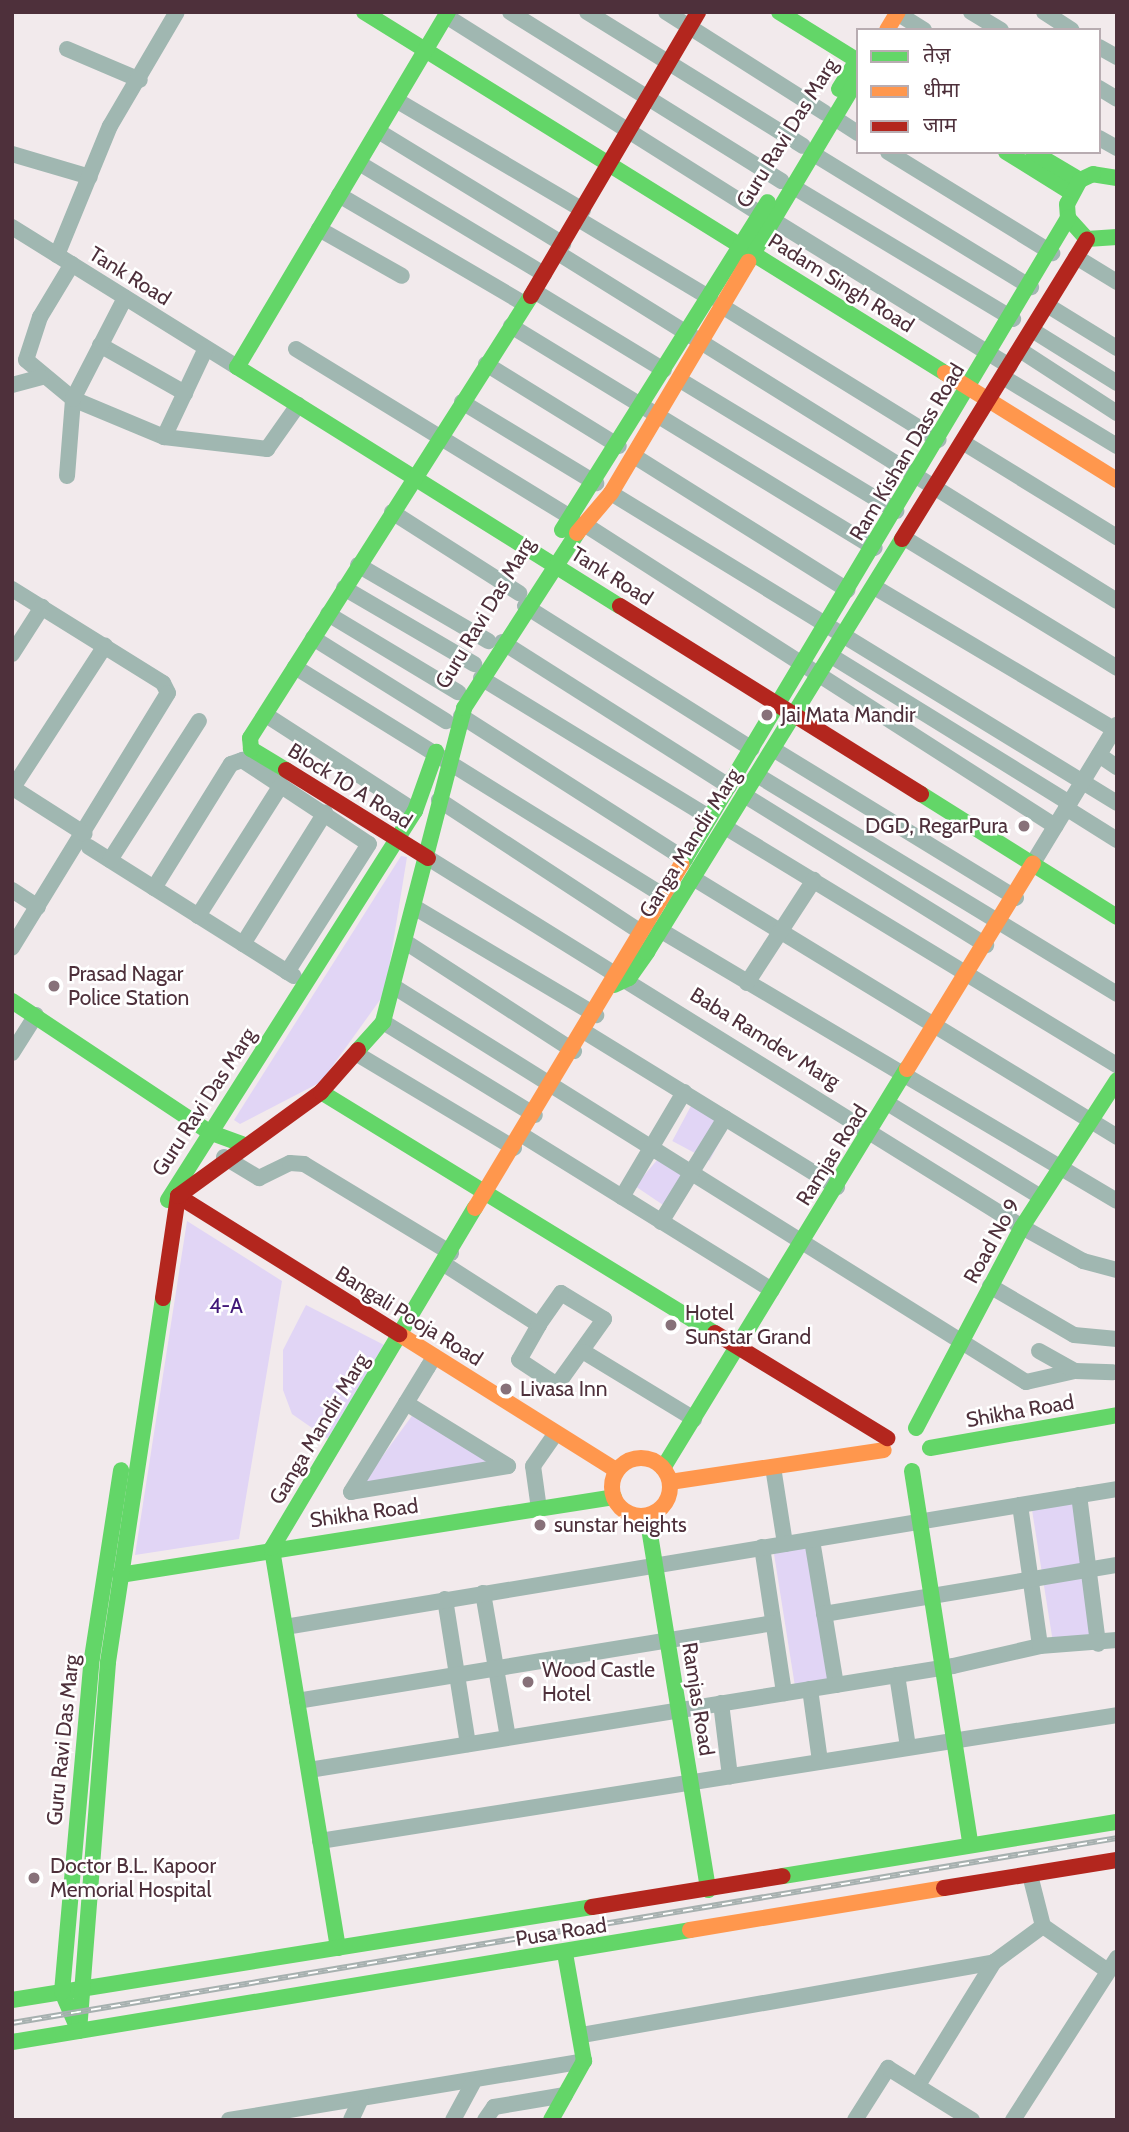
<!DOCTYPE html>
<meta charset="utf-8">
<style>
body{margin:0}
#map{position:relative;width:1129px;height:2132px;overflow:hidden;background:#f2eaec;font-family:Cabin,"Noto Sans Devanagari",sans-serif}
div>[style]{position:absolute}
[style*='--x']{left:calc(var(--x)*1px);top:calc(var(--y)*1px);width:calc(var(--w)*1px);rotate:calc(var(--a)*1deg)}
.green>*{inset:0;background:#e1d5f5;transform-origin:0 0}
.street>*{height:16px;margin:-8px;padding:0 8px;transform-origin:8px;border-radius:8px;background:#a0b7b1}
.fast>*{height:16px;margin:-8px;padding:0 8px;transform-origin:8px;border-radius:8px;background:#63d668}
.slow>*{height:16px;margin:-8px;padding:0 8px;transform-origin:8px;border-radius:8px;background:#ff974d}
.slow>.ring{margin:-8px;padding:0;box-sizing:content-box;background:none;border:16px solid #ff974d;border-radius:50%}
.jam>*{height:16px;margin:-8px;padding:0 8px;transform-origin:8px;border-radius:8px;background:#b3261e}
.rail>*{height:6px;margin-top:-3px;transform-origin:0;background:repeating-linear-gradient(90deg,#fff 0 10px,#a6b0af 0 20px);box-sizing:border-box;border-block:2px solid #a6b0af}
.dots>*{width:19px;height:19px;translate:-50% -50%;box-sizing:border-box;border:4px solid #fff;border-radius:50%}
span{translate:-50% -50%;white-space:nowrap;text-align:center;line-height:1.15;-webkit-text-stroke:5px #fff;paint-order:stroke}
.street-label{font-size:21px;color:#4e303b}
.poi-label{font-size:21px;color:#4e303b}
.left{translate:0 -50%;text-align:left}
.right{translate:-100% -50%;text-align:right}
.park-label{font-size:21px;color:#411778}
.frame{position:absolute;inset:0;border:14px solid #4e303b;pointer-events:none}
.legend{position:absolute;left:856px;top:28px;width:245px;height:126px;box-sizing:border-box;background:#fff;border:2px solid #b8acb1;margin:0;padding:9px 12px;list-style:none;font-size:21px;color:#4e303b}
.legend li{display:flex;align-items:center;gap:14px;height:35px}
.legend b{width:35px;border:2px solid #b8acb1}
</style>
<div id="map">
<div class="green">
<div style="clip-path:polygon(401px 856px,407px 857px,385px 993px,321px 1082px,240px 1124px,234px 1120px)"></div>
<div style="left:692px;top:1104px;width:42px;height:42px;rotate:28deg"></div>
<div style="clip-path:polygon(658px 1159px,691px 1177px,669px 1209px,635px 1186px)"></div>
<div style="clip-path:polygon(187px 1221px,282px 1281px,239px 1539px,135px 1555px)"></div>
<div style="clip-path:polygon(306px 1305px,390px 1348px,328px 1439px,292px 1414px,283px 1390px,283px 1350px)"></div>
<div style="clip-path:polygon(414px 1413px,493px 1465px,360px 1487px)"></div>
<div style="left:1078px;top:1500px;width:141px;height:47px;rotate:81deg"></div>
<div style="left:820px;top:1544px;width:141px;height:47px;rotate:81deg"></div>
</div>
<div class="street">
<div style="--x:510;--y:12;--w:320;--a:31.9"></div>
<div style="--x:587;--y:12;--w:254;--a:31.8"></div>
<div style="--x:666;--y:12;--w:188;--a:32.4"></div>
<div style="--x:971;--y:12;--w:35;--a:31"></div>
<div style="--x:1044;--y:12;--w:33;--a:33"></div>
<div style="--x:897;--y:13;--w:32;--a:32"></div>
<div style="--x:446;--y:16;--w:372;--a:32.2"></div>
<div style="--x:1099;--y:47;--w:21;--a:29"></div>
<div style="--x:67;--y:49;--w:79;--a:23"></div>
<div style="--x:1099;--y:88;--w:21;--a:31"></div>
<div style="--x:396;--y:100;--w:217;--a:30.5"></div>
<div style="--x:833;--y:117;--w:30;--a:33"></div>
<div style="--x:378;--y:131;--w:217;--a:31.4"></div>
<div style="--x:1099;--y:138;--w:21;--a:29"></div>
<div style="--x:888;--y:152;--w:193;--a:31.6"></div>
<div style="--x:812;--y:153;--w:257;--a:31.5"></div>
<div style="--x:12;--y:154;--w:81;--a:16.4"></div>
<div style="--x:359;--y:163;--w:216;--a:31"></div>
<div style="--x:792;--y:186;--w:258;--a:31"></div>
<div style="--x:339;--y:195;--w:216;--a:30.4"></div>
<div style="--x:578;--y:219;--w:154;--a:30.9"></div>
<div style="--x:773;--y:220;--w:278;--a:31.7"></div>
<div style="--x:12;--y:227;--w:265;--a:31.9"></div>
<div style="--x:319;--y:229;--w:95;--a:29.5"></div>
<div style="--x:558;--y:253;--w:658;--a:31.9"></div>
<div style="--x:57;--y:255;--w:139;--a:-67.7"></div>
<div style="--x:110;--y:126;--w:132;--a:-59.6"></div>
<div style="--x:1076;--y:257;--w:48;--a:31.4"></div>
<div style="--x:72;--y:264;--w:62;--a:121.1"></div>
<div style="--x:40;--y:317;--w:45;--a:108"></div>
<div style="--x:26;--y:360;--w:61;--a:39.7"></div>
<div style="--x:73;--y:399;--w:99;--a:22.7"></div>
<div style="--x:164;--y:437;--w:104;--a:6.6"></div>
<div style="--x:267;--y:449;--w:54;--a:-54.8"></div>
<div style="--x:534;--y:291;--w:152;--a:31.3"></div>
<div style="--x:1047;--y:305;--w:82;--a:31.6"></div>
<div style="--x:725;--y:308;--w:251;--a:31.7"></div>
<div style="--x:511;--y:326;--w:426;--a:31.4"></div>
<div style="--x:1032;--y:330;--w:100;--a:31.9"></div>
<div style="--x:100;--y:345;--w:98;--a:29.5"></div>
<div style="--x:296;--y:349;--w:324;--a:31.5"></div>
<div style="--x:1020;--y:350;--w:116;--a:33"></div>
<div style="--x:486;--y:364;--w:156;--a:31.7"></div>
<div style="--x:1003;--y:377;--w:133;--a:31.2"></div>
<div style="--x:680;--y:380;--w:253;--a:31.2"></div>
<div style="--x:12;--y:385;--w:30;--a:-15"></div>
<div style="--x:462;--y:402;--w:157;--a:31.2"></div>
<div style="--x:164;--y:437;--w:98;--a:-64.7"></div>
<div style="--x:964;--y:443;--w:180;--a:31.6"></div>
<div style="--x:634;--y:456;--w:252;--a:32.1"></div>
<div style="--x:67;--y:476;--w:77;--a:-85.5"></div>
<div style="--x:73;--y:399;--w:114;--a:-62.8"></div>
<div style="--x:611;--y:493;--w:593;--a:31.49"></div>
<div style="--x:392;--y:512;--w:151;--a:32.5"></div>
<div style="--x:584;--y:524;--w:560;--a:32.67"></div>
<div style="--x:906;--y:539;--w:247;--a:31.4"></div>
<div style="--x:358;--y:565;--w:151;--a:30.3"></div>
<div style="--x:344;--y:588;--w:151;--a:30.3"></div>
<div style="--x:876;--y:588;--w:280;--a:30.7"></div>
<div style="--x:12;--y:589;--w:178;--a:31.9"></div>
<div style="--x:163;--y:683;--w:11;--a:63"></div>
<div style="--x:168;--y:693;--w:299;--a:121.5"></div>
<div style="--x:525;--y:606;--w:268;--a:32.2"></div>
<div style="--x:328;--y:614;--w:152;--a:31"></div>
<div style="--x:313;--y:638;--w:157;--a:32"></div>
<div style="--x:502;--y:642;--w:269;--a:32.4"></div>
<div style="--x:12;--y:654;--w:56;--a:-57.4"></div>
<div style="--x:833;--y:657;--w:278;--a:31.7"></div>
<div style="--x:295;--y:667;--w:444;--a:31.8"></div>
<div style="--x:481;--y:678;--w:268;--a:31.4"></div>
<div style="--x:266;--y:715;--w:177;--a:32.8"></div>
<div style="--x:461;--y:716;--w:266;--a:32.6"></div>
<div style="--x:773;--y:749;--w:285;--a:31.5"></div>
<div style="--x:1099;--y:755;--w:22;--a:34"></div>
<div style="--x:757;--y:775;--w:421;--a:31.3"></div>
<div style="--x:13;--y:788;--w:85;--a:32.6"></div>
<div style="--x:12;--y:789;--w:171;--a:-57"></div>
<div style="--x:744;--y:795;--w:285;--a:31.8"></div>
<div style="--x:439;--y:800;--w:241;--a:33.2"></div>
<div style="--x:1066;--y:808;--w:60;--a:32.1"></div>
<div style="--x:725;--y:827;--w:459;--a:31.3"></div>
<div style="--x:89;--y:847;--w:242;--a:32.2"></div>
<div style="--x:428;--y:858;--w:699;--a:31.85"></div>
<div style="--x:1022;--y:1227;--w:70;--a:29.1"></div>
<div style="--x:1083;--y:1261;--w:35;--a:15"></div>
<div style="--x:110;--y:860;--w:165;--a:-57.4"></div>
<div style="--x:1033;--y:863;--w:162;--a:-58.7"></div>
<div style="--x:693;--y:878;--w:497;--a:31.4"></div>
<div style="--x:154;--y:888;--w:146;--a:-58.2"></div>
<div style="--x:231;--y:764;--w:12;--a:-20"></div>
<div style="--x:242;--y:760;--w:152;--a:33.5"></div>
<div style="--x:369;--y:844;--w:152;--a:122.6"></div>
<div style="--x:12;--y:890;--w:31;--a:33"></div>
<div style="--x:414;--y:907;--w:212;--a:30.7"></div>
<div style="--x:198;--y:916;--w:155;--a:-57.6"></div>
<div style="--x:660;--y:930;--w:531;--a:30.67"></div>
<div style="--x:407;--y:943;--w:199;--a:32.9"></div>
<div style="--x:243;--y:944;--w:155;--a:-58"></div>
<div style="--x:747;--y:983;--w:123;--a:-57"></div>
<div style="--x:396;--y:988;--w:743;--a:32.02"></div>
<div style="--x:1026;--y:1382;--w:50;--a:-12.7"></div>
<div style="--x:1075;--y:1371;--w:38;--a:2"></div>
<div style="--x:383;--y:1022;--w:178;--a:31.5"></div>
<div style="--x:585;--y:1032;--w:296;--a:31.6"></div>
<div style="--x:12;--y:1053;--w:45;--a:-57.7"></div>
<div style="--x:357;--y:1054;--w:183;--a:30.9"></div>
<div style="--x:889;--y:1104;--w:178;--a:31.5"></div>
<div style="--x:522;--y:1135;--w:294;--a:31.8"></div>
<div style="--x:224;--y:1157;--w:41;--a:31"></div>
<div style="--x:259;--y:1178;--w:34;--a:-26"></div>
<div style="--x:290;--y:1163;--w:14;--a:4"></div>
<div style="--x:304;--y:1164;--w:172;--a:31.2"></div>
<div style="--x:622;--y:1197;--w:122;--a:-59.4"></div>
<div style="--x:661;--y:1222;--w:122;--a:-58.4"></div>
<div style="--x:444;--y:1264;--w:113;--a:32.7"></div>
<div style="--x:539;--y:1325;--w:40;--a:119.7"></div>
<div style="--x:519;--y:1360;--w:45;--a:33.3"></div>
<div style="--x:557;--y:1385;--w:81;--a:-54.5"></div>
<div style="--x:604;--y:1319;--w:50;--a:-148.8"></div>
<div style="--x:561;--y:1293;--w:39;--a:125"></div>
<div style="--x:990;--y:1286;--w:97;--a:30.3"></div>
<div style="--x:1074;--y:1335;--w:43;--a:5.3"></div>
<div style="--x:1039;--y:1351;--w:41;--a:29.1"></div>
<div style="--x:584;--y:1352;--w:129;--a:31.3"></div>
<div style="--x:406;--y:1403;--w:120;--a:31.7"></div>
<div style="--x:508;--y:1466;--w:159;--a:170.6"></div>
<div style="--x:351;--y:1492;--w:105;--a:-58.3"></div>
<div style="--x:406;--y:1403;--w:42;--a:-58.6"></div>
<div style="--x:428;--y:1367;--w:12;--a:-59"></div>
<div style="--x:773;--y:1467;--w:78;--a:81.1"></div>
<div style="--x:1079;--y:1495;--w:150;--a:82.7"></div>
<div style="--x:1020;--y:1505;--w:142;--a:81.9"></div>
<div style="--x:539;--y:1509;--w:43;--a:-97.9"></div>
<div style="--x:533;--y:1466;--w:40;--a:-55.1"></div>
<div style="--x:812;--y:1540;--w:147;--a:80.6"></div>
<div style="--x:762;--y:1547;--w:148;--a:81.4"></div>
<div style="--x:483;--y:1593;--w:146;--a:80.2"></div>
<div style="--x:445;--y:1599;--w:147;--a:81"></div>
<div style="--x:824;--y:1614;--w:297;--a:-9.5"></div>
<div style="--x:285;--y:1627;--w:843;--a:-9.42"></div>
<div style="--x:897;--y:1675;--w:73;--a:81.3"></div>
<div style="--x:810;--y:1689;--w:73;--a:82.1"></div>
<div style="--x:297;--y:1701;--w:482;--a:-9.3"></div>
<div style="--x:721;--y:1703;--w:74;--a:83"></div>
<div style="--x:309;--y:1770;--w:652;--a:-9.17"></div>
<div style="--x:953;--y:1666;--w:89;--a:-12.9"></div>
<div style="--x:1040;--y:1646;--w:77;--a:-4.5"></div>
<div style="--x:320;--y:1841;--w:807;--a:-8.98"></div>
<div style="--x:1043;--y:1926;--w:79;--a:34.7"></div>
<div style="--x:582;--y:2035;--w:418;--a:-10"></div>
<div style="--x:994;--y:1962;--w:61;--a:-36.3"></div>
<div style="--x:1043;--y:1926;--w:53;--a:-104.3"></div>
<div style="--x:918;--y:2085;--w:145;--a:-58.3"></div>
<div style="--x:229;--y:2120;--w:360;--a:-9.4"></div>
<div style="--x:351;--y:2120;--w:23;--a:-65"></div>
<div style="--x:453;--y:2120;--w:42;--a:-61.6"></div>
<div style="--x:485;--y:2120;--w:16;--a:-55"></div>
<div style="--x:494;--y:2107;--w:72;--a:-9.6"></div>
<div style="--x:855;--y:2120;--w:62;--a:-57.6"></div>
<div style="--x:888;--y:2068;--w:99;--a:31.8"></div>
<div style="--x:1013;--y:2120;--w:193;--a:-57.3"></div>
</div>
<div class="fast">
<div style="--x:364;--y:12;--w:684;--a:31.85"></div>
<div style="--x:448;--y:12;--w:413;--a:120.7"></div>
<div style="--x:237;--y:367;--w:451;--a:32"></div>
<div style="--x:779;--y:12;--w:93;--a:31.8"></div>
<div style="--x:839;--y:89;--w:36;--a:-58"></div>
<div style="--x:1006;--y:152;--w:78;--a:31.8"></div>
<div style="--x:1033;--y:152;--w:55;--a:30.8"></div>
<div style="--x:1117;--y:178;--w:24;--a:-171"></div>
<div style="--x:1093;--y:174;--w:14;--a:155"></div>
<div style="--x:1080;--y:180;--w:27;--a:118"></div>
<div style="--x:1067;--y:204;--w:14;--a:86"></div>
<div style="--x:1068;--y:218;--w:28;--a:48"></div>
<div style="--x:1087;--y:239;--w:30;--a:-4"></div>
<div style="--x:748;--y:262;--w:214;--a:-59.1"></div>
<div style="--x:562;--y:530;--w:387;--a:-57.9"></div>
<div style="--x:286;--y:770;--w:41;--a:-149"></div>
<div style="--x:251;--y:749;--w:11;--a:-95"></div>
<div style="--x:250;--y:738;--w:524;--a:-57.55"></div>
<div style="--x:921;--y:794;--w:231;--a:32.1"></div>
<div style="--x:682;--y:864;--w:753;--a:-59.14"></div>
<div style="--x:614;--y:985;--w:17;--a:-25"></div>
<div style="--x:629;--y:978;--w:32;--a:-55"></div>
<div style="--x:647;--y:952;--w:485;--a:-58.3"></div>
<div style="--x:12;--y:1001;--w:237;--a:33.6"></div>
<div style="--x:209;--y:1132;--w:35;--a:20"></div>
<div style="--x:358;--y:1050;--w:38;--a:-48"></div>
<div style="--x:383;--y:1022;--w:324;--a:-75.5"></div>
<div style="--x:464;--y:708;--w:208;--a:-57.1"></div>
<div style="--x:321;--y:1092;--w:462;--a:31.5"></div>
<div style="--x:168;--y:1200;--w:461;--a:-57.6"></div>
<div style="--x:415;--y:811;--w:63;--a:-70.4"></div>
<div style="--x:916;--y:1428;--w:227;--a:-62.2"></div>
<div style="--x:1022;--y:1227;--w:175;--a:-57.1"></div>
<div style="--x:930;--y:1448;--w:190;--a:-10"></div>
<div style="--x:663;--y:1468;--w:468;--a:-58.6"></div>
<div style="--x:912;--y:1471;--w:376;--a:81.1"></div>
<div style="--x:647;--y:1516;--w:379;--a:80.7"></div>
<div style="--x:120;--y:1575;--w:500;--a:-8.97"></div>
<div style="--x:783;--y:1876;--w:338;--a:-9.2"></div>
<div style="--x:338;--y:1948;--w:405;--a:-99.4"></div>
<div style="--x:272;--y:1548;--w:396;--a:-59.2"></div>
<div style="--x:12;--y:2000;--w:587;--a:-9.11"></div>
<div style="--x:78;--y:2029;--w:40;--a:-113.4"></div>
<div style="--x:62;--y:1992;--w:335;--a:-84.9"></div>
<div style="--x:92;--y:1658;--w:190;--a:-81.2"></div>
<div style="--x:79;--y:2031;--w:370;--a:-85.5"></div>
<div style="--x:108;--y:1662;--w:368;--a:-81.4"></div>
<div style="--x:12;--y:2042;--w:687;--a:-9.38"></div>
<div style="--x:551;--y:2120;--w:68;--a:-60.8"></div>
<div style="--x:584;--y:2061;--w:110;--a:-100"></div>
</div>
<div class="slow">
<div style="--x:887;--y:30;--w:21;--a:-59"></div>
<div style="--x:945;--y:373;--w:203;--a:31.9"></div>
<div style="--x:577;--y:533;--w:52;--a:-49.6"></div>
<div style="--x:611;--y:493;--w:269;--a:-59.3"></div>
<div style="--x:907;--y:1069;--w:241;--a:-58.5"></div>
<div style="--x:475;--y:1208;--w:401;--a:-59"></div>
<div style="--x:399;--y:1334;--w:257;--a:32.1"></div>
<div class="ring" style="left:612px;top:1458px;width:42px;height:42px"></div>
<div style="--x:670;--y:1482;--w:216;--a:-8.5"></div>
<div style="--x:690;--y:1930;--w:257;--a:-9.4"></div>
</div>
<div class="jam">
<div style="--x:531;--y:296;--w:329;--a:-59.5"></div>
<div style="--x:902;--y:539;--w:352;--a:-58.3"></div>
<div style="--x:620;--y:606;--w:355;--a:32"></div>
<div style="--x:286;--y:770;--w:167;--a:31.8"></div>
<div style="--x:178;--y:1196;--w:261;--a:32"></div>
<div style="--x:163;--y:1298;--w:103;--a:-81.6"></div>
<div style="--x:178;--y:1196;--w:177;--a:-36"></div>
<div style="--x:321;--y:1092;--w:56;--a:-48.6"></div>
<div style="--x:715;--y:1333;--w:202;--a:31.4"></div>
<div style="--x:944;--y:1888;--w:175;--a:-9.2"></div>
<div style="--x:592;--y:1907;--w:193;--a:-9.2"></div>
</div>
<div class="rail">
<div style="--x:12;--y:2023;--w:1120;--a:-9.5"></div>
</div>
<div class="dots">
<div style="left:767px;top:715px;background:#877179"></div>
<div style="left:1024px;top:826px;background:#877179"></div>
<div style="left:54px;top:986px;background:#877179"></div>
<div style="left:671px;top:1325px;background:#877179"></div>
<div style="left:506px;top:1389px;background:#877179"></div>
<div style="left:540px;top:1525px;background:#877179"></div>
<div style="left:528px;top:1682px;background:#877179"></div>
<div style="left:34px;top:1878px;background:#877179"></div>
</div>
<div class="street-label">
<span style="left:787px;top:133px;rotate:-58deg">Guru Ravi Das Marg</span>
<span style="left:130px;top:276px;rotate:32deg">Tank Road</span>
<span style="left:841px;top:283px;rotate:32deg">Padam Singh Road</span>
<span style="left:907px;top:452px;rotate:-59deg">Ram Kishan Dass Road</span>
<span style="left:612px;top:576px;rotate:32deg">Tank Road</span>
<span style="left:485px;top:613px;rotate:-59deg">Guru Ravi Das Marg</span>
<span style="left:350px;top:786px;rotate:32deg">Block 10 A Road</span>
<span style="left:690px;top:843px;rotate:-58deg">Ganga Mandir Marg</span>
<span style="left:765px;top:1038px;rotate:32deg">Baba Ramdev Marg</span>
<span style="left:204px;top:1102px;rotate:-57deg">Guru Ravi Das Marg</span>
<span style="left:832px;top:1155px;rotate:-58deg">Ramjas Road</span>
<span style="left:992px;top:1241px;rotate:-61deg">Road No 9</span>
<span style="left:409px;top:1316px;rotate:32deg">Bangali Pooja Road</span>
<span style="left:1020px;top:1411px;rotate:-10deg">Shikha Road</span>
<span style="left:319px;top:1429px;rotate:-59deg">Ganga Mandir Marg</span>
<span style="left:364px;top:1513px;rotate:-8deg">Shikha Road</span>
<span style="left:698px;top:1699px;rotate:81deg">Ramjas Road</span>
<span style="left:63px;top:1740px;rotate:-84deg">Guru Ravi Das Marg</span>
<span style="left:561px;top:1932px;rotate:-9deg">Pusa Road</span>
</div>
<div class="poi-label">
<span class="left" style="left:781px;top:715px">Jai Mata Mandir</span>
<span class="right" style="left:1008px;top:826px">DGD, RegarPura</span>
<span class="left" style="left:68px;top:986px">Prasad Nagar<br>Police Station</span>
<span class="left" style="left:685px;top:1325px">Hotel<br>Sunstar Grand</span>
<span class="left" style="left:520px;top:1389px">Livasa Inn</span>
<span class="left" style="left:554px;top:1525px">sunstar heights</span>
<span class="left" style="left:542px;top:1682px">Wood Castle<br>Hotel</span>
<span class="left" style="left:50px;top:1878px">Doctor B.L. Kapoor<br>Memorial Hospital</span>
</div>
<div class="park-label">
<span style="left:226px;top:1306px">4-A</span>
</div>
<div class="frame"></div>
<ul class="legend">
<li><b style="height:9px;background:#63d668"></b>तेज़</li>
<li><b style="height:9px;background:#ff974d"></b>धीमा</li>
<li><b style="height:9px;background:#b3261e"></b>जाम</li>
</ul>
</div>
